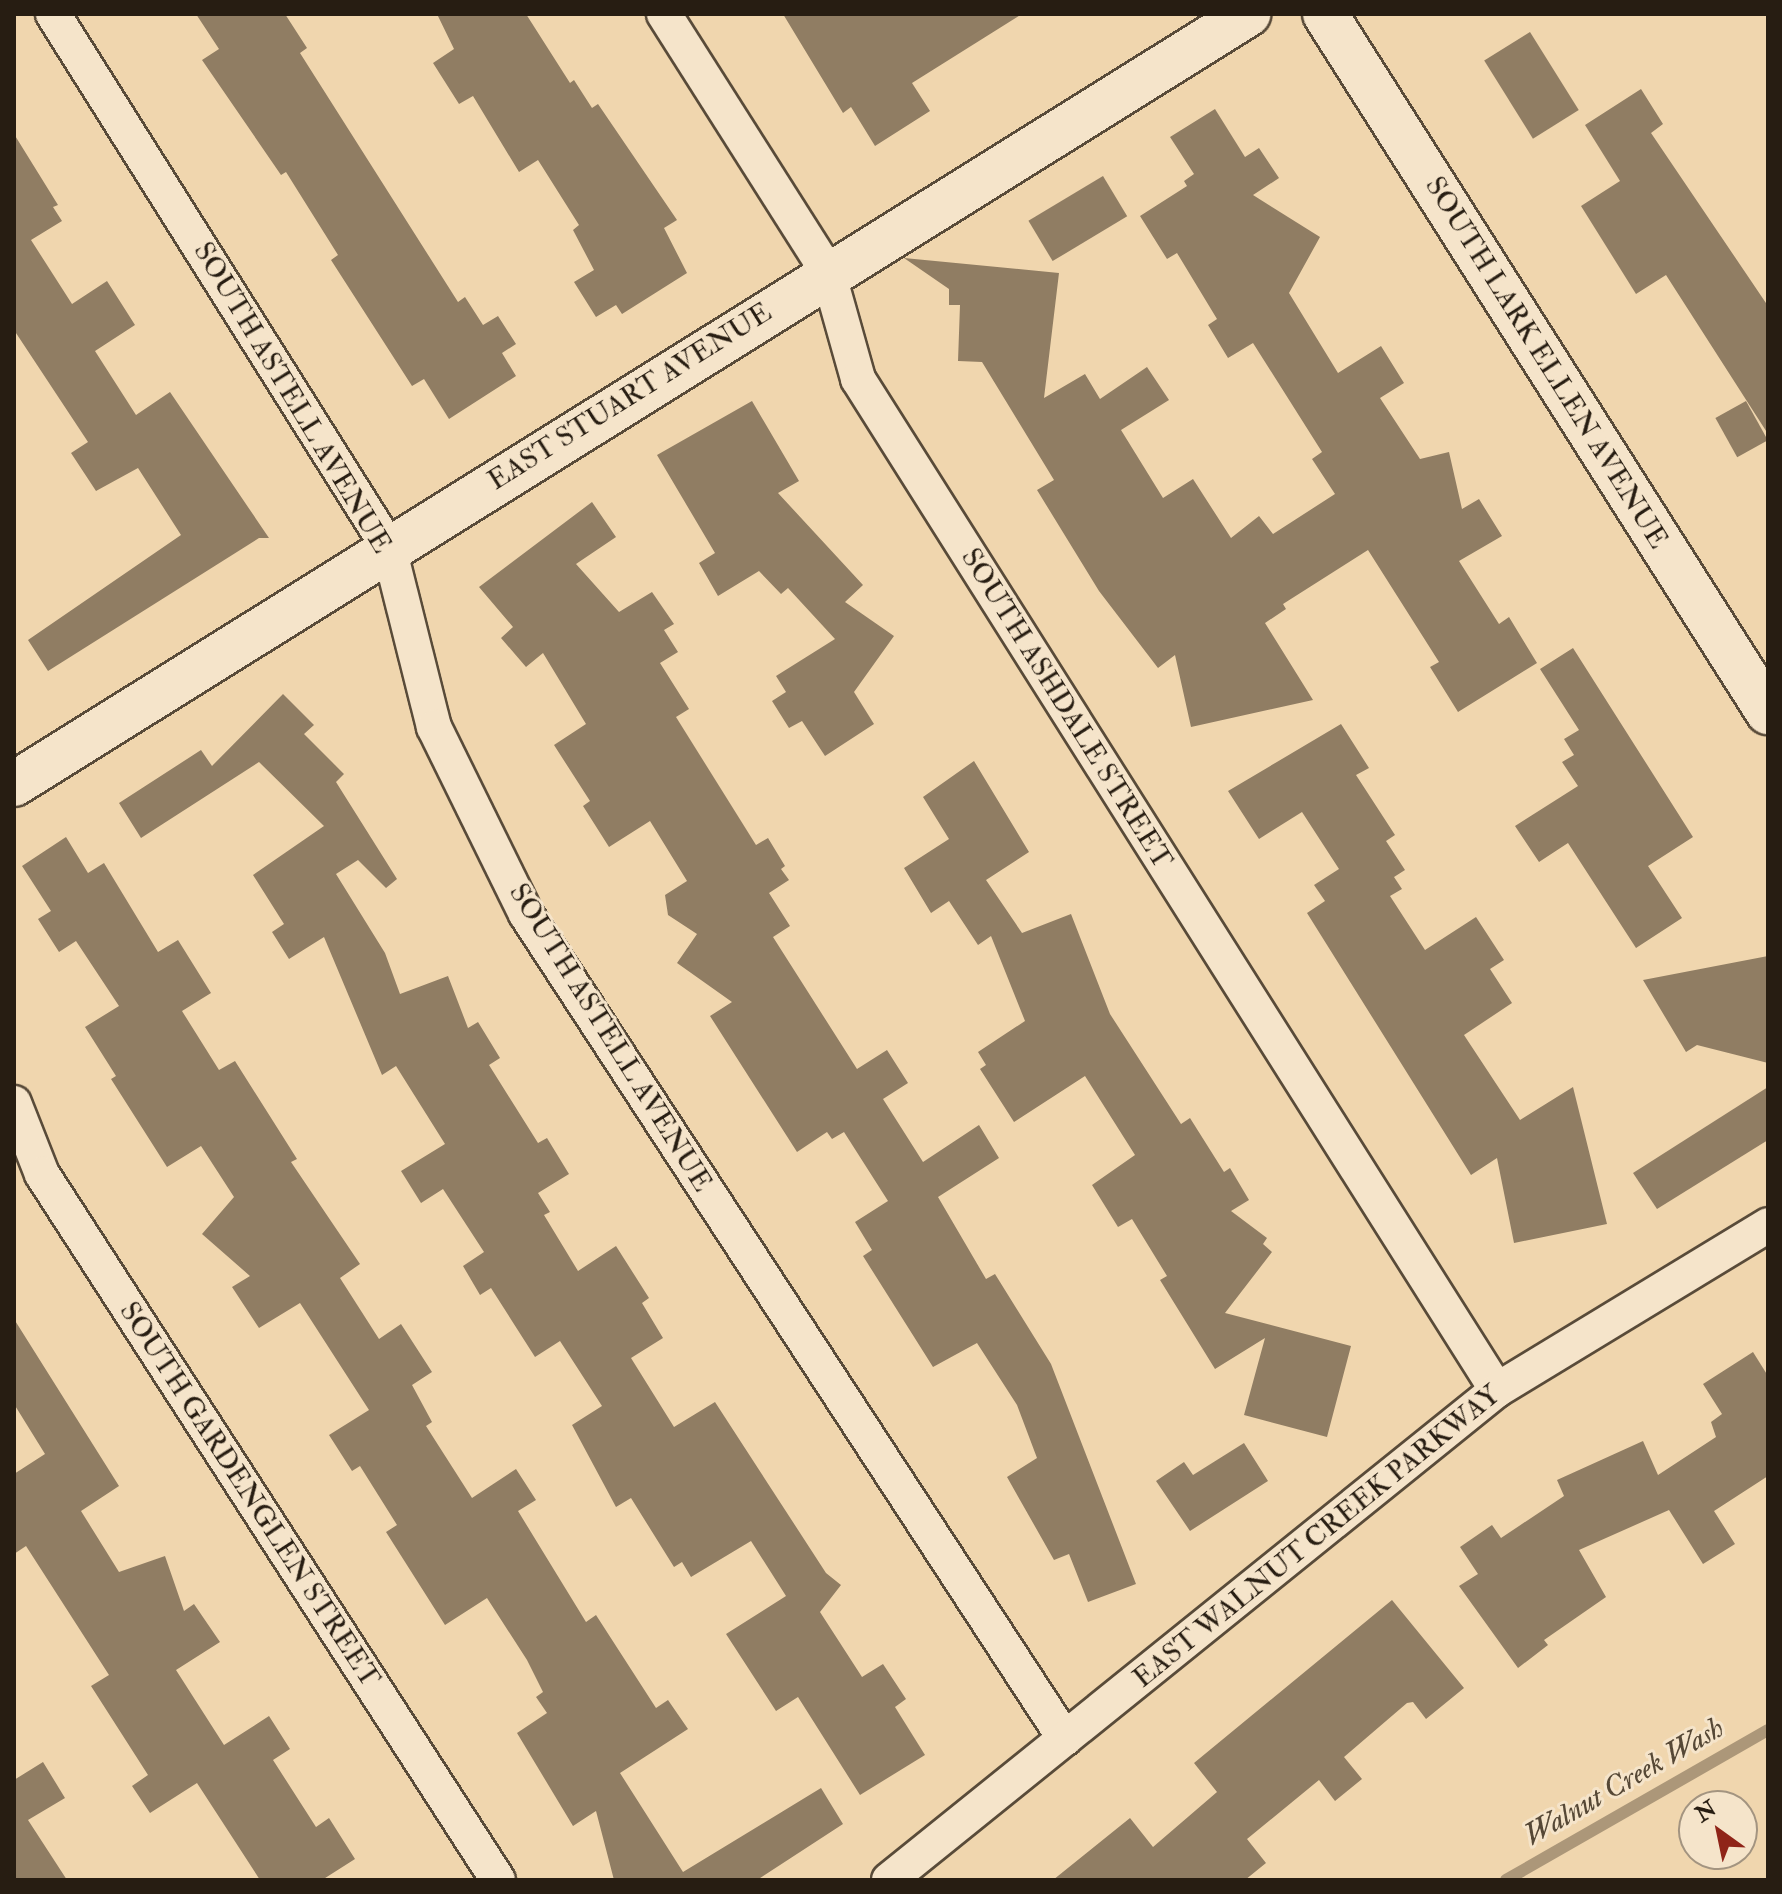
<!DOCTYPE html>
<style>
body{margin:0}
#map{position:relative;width:1782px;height:1894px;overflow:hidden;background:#f0d6ae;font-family:"IM FELL Double Pica",serif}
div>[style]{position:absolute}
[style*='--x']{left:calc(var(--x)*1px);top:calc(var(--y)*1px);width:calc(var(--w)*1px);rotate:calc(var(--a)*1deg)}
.stream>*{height:12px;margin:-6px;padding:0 6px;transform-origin:6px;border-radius:6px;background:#ac9779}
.building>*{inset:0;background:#907d63;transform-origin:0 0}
.roads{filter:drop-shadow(2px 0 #594b39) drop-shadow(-2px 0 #594b39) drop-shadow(0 2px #594b39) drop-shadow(0 -2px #594b39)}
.minor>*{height:34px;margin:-17px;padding:0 17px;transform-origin:17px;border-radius:17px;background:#f5e4ca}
.tertiary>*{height:44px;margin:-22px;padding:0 22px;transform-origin:22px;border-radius:22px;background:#f5e4ca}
span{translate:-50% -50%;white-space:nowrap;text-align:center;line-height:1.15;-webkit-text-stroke:6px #f5e4ca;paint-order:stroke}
.street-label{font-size:28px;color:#271d12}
.water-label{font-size:30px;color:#564836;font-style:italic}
.frame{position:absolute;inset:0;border:16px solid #271d12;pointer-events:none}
.north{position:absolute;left:1678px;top:1790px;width:80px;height:80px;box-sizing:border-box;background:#f5e4ca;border:2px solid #a39480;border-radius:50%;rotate:327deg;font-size:22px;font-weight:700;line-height:32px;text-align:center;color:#271d12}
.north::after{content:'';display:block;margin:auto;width:28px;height:36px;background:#8f2418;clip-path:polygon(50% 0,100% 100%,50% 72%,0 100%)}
</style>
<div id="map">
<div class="stream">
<div style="--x:1506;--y:1880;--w:302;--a:-29.8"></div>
</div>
<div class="building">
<div style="clip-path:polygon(196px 14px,285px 14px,307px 48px,300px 53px,458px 302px,465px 297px,483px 325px,498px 316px,516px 344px,502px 353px,516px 376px,449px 419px,424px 379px,412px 386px,331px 260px,338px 255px,286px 172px,281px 175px,202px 60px,219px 49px)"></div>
<div style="clip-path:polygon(437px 14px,526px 14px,570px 83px,574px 80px,592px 108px,598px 104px,677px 220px,664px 228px,687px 273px,622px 314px,616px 305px,596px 317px,574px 282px,594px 270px,573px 230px,579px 225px,538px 160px,519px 172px,473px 96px,459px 104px,433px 63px,454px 49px)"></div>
<div style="clip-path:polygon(783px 14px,1022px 14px,912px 83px,930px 111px,875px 146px,851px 107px,843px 113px)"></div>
<div style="left:1530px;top:32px;width:92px;height:54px;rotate:58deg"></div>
<div style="clip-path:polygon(1641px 89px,1663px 124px,1651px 133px,1768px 306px,1768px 434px,1666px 275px,1636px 294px,1581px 206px,1620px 181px,1585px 125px)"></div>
<div style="clip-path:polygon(1215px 109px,1245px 157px,1259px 148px,1279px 178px,1253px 195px,1320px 237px,1289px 293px,1338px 373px,1381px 346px,1404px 383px,1380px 398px,1420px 459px,1449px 452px,1462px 509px,1479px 499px,1502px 536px,1459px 561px,1499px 624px,1509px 617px,1537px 663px,1458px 712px,1430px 667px,1439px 662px,1368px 550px,1283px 604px,1286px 609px,1265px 623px,1313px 700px,1191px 727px,1175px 655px,1158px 668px,1099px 591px,1037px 490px,1054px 480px,982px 362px,958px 361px,960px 305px,949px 305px,949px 289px,904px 258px,1059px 273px,1044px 398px,1085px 374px,1100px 399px,1147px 367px,1169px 400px,1121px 430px,1163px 498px,1193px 479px,1231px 538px,1259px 516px,1273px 534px,1335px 494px,1312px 459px,1322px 452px,1253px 343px,1228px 358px,1208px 325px,1217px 319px,1177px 253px,1167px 259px,1140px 216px,1187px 186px,1184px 181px,1194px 174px,1170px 137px)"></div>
<div style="clip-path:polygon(14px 134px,58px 205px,53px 207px,62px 221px,31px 240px,72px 304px,107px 281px,135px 325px,95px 351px,136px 415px,170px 392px,269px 538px,259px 538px,48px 671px,28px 640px,181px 535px,138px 468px,96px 491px,71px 453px,88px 442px,14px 330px)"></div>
<div style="left:1103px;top:176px;width:47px;height:87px;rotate:59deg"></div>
<div style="clip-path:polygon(752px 401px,799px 481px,778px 493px,863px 585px,845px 602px,894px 636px,854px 692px,874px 724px,825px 756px,802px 721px,789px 728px,772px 701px,786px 692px,776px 676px,835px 639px,788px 588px,781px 594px,759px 571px,718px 596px,699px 563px,715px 553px,657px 455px)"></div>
<div style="left:1746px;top:401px;width:45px;height:35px;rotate:61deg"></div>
<div style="clip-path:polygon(592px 502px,616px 537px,576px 564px,619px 612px,652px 592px,674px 624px,664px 630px,678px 652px,660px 663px,689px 709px,676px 717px,756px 845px,768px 838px,785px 866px,781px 869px,789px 880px,769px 893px,790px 926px,773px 937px,857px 1069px,887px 1050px,908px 1083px,883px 1099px,923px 1162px,979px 1125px,999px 1158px,938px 1197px,986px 1279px,995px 1274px,1051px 1364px,1136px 1584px,1088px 1602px,1069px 1554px,1054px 1560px,1007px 1477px,1037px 1458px,1017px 1405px,977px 1343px,933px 1367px,863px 1256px,872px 1250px,855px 1222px,888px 1201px,844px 1132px,832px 1139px,827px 1132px,797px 1152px,710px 1016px,732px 1002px,677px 963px,697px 934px,668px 915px,665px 895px,687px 881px,650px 821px,609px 847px,583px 806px,590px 801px,554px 745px,586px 724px,543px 653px,526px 667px,501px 638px,513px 627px,479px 587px)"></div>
<div style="clip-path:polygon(1573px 648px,1693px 837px,1648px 866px,1682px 918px,1636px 948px,1568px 843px,1539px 862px,1515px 826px,1578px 786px,1562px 762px,1574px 755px,1564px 739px,1579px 730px,1540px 669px)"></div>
<div style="clip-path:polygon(283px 694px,314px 725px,304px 734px,344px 774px,336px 782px,397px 879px,386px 888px,358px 860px,336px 874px,385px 953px,400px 994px,448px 976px,468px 1028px,478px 1022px,500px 1058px,489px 1065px,538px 1143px,547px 1138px,569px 1174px,538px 1193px,550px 1212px,544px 1215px,578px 1271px,616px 1246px,649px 1298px,642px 1303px,663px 1338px,631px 1358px,674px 1427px,715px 1402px,826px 1573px,841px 1585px,820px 1612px,862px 1677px,883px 1664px,906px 1699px,895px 1707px,925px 1755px,860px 1795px,798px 1697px,776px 1711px,726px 1634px,786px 1596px,751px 1541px,691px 1577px,682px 1562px,674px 1567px,631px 1498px,616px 1507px,572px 1425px,602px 1406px,560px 1341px,535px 1357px,491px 1288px,480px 1295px,463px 1266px,484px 1252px,443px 1189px,421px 1203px,401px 1171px,445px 1144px,396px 1066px,382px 1075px,324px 937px,289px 959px,272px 932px,284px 924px,253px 875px,324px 826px,259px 762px,141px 838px,119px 803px,201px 750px,212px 766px)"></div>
<div style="clip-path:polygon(1341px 724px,1369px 768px,1356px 775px,1395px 835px,1386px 841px,1405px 870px,1394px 877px,1402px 889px,1390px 896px,1425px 950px,1476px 917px,1504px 960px,1490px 969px,1512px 1003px,1464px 1035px,1520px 1120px,1573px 1087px,1607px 1224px,1514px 1243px,1497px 1158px,1471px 1175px,1307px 913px,1325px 901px,1314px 885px,1339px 869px,1302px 812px,1259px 839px,1228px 791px)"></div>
<div style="clip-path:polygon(974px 761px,1029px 852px,986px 880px,1022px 933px,1071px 914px,1110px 1014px,1181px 1124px,1190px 1118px,1224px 1172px,1230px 1168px,1249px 1200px,1231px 1211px,1267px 1238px,1263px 1244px,1272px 1252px,1225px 1313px,1351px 1346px,1327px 1437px,1244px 1415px,1265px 1338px,1215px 1369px,1160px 1280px,1167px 1276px,1132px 1219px,1118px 1227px,1092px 1185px,1135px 1155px,1085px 1076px,1014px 1122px,980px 1069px,986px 1065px,978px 1052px,1025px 1021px,991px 936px,978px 945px,949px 901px,931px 913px,904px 868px,949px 839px,923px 797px)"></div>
<div style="clip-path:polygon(66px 837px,88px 873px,104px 863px,158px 952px,178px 940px,211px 993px,182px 1011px,219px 1070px,235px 1061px,297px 1159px,291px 1162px,360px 1264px,340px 1278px,379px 1339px,401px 1324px,432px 1372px,412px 1385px,432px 1422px,426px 1426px,472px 1498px,516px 1469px,536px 1500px,518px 1511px,586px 1622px,596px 1615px,656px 1708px,668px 1700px,688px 1729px,620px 1773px,683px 1872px,821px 1788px,843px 1824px,757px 1880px,614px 1880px,596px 1811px,573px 1826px,517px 1733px,547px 1713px,536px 1697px,543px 1692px,527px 1660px,487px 1598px,445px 1625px,386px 1532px,397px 1525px,360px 1466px,352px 1471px,329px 1435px,369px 1410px,300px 1303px,259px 1328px,232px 1287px,250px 1276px,202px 1234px,234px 1197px,201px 1146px,167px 1167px,111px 1079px,116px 1076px,85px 1027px,119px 1006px,76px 941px,59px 952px,38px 919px,51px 911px,22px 866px)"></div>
<div style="clip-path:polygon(1768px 956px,1768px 1063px,1697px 1045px,1686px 1052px,1643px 980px)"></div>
<div style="clip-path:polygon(1768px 1087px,1768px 1140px,1657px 1209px,1633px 1173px)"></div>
<div style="clip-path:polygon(14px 1319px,119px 1486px,81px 1511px,119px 1572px,165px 1556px,184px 1611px,194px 1604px,220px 1642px,176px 1670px,224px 1745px,269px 1716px,290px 1749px,273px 1760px,316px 1827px,329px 1818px,355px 1859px,322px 1880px,260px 1880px,197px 1783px,150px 1813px,132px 1786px,148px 1775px,91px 1686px,109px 1675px,26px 1546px,14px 1554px,14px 1474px,45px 1454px,14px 1404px)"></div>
<div style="clip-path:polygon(1753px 1352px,1768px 1376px,1768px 1476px,1714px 1511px,1735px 1544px,1703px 1564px,1669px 1510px,1579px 1550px,1606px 1597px,1544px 1640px,1548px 1645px,1518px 1668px,1459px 1586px,1478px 1574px,1460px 1547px,1492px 1525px,1501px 1538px,1564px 1496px,1557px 1480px,1643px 1441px,1658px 1475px,1716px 1437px,1711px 1422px,1722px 1414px,1703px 1384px)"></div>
<div style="clip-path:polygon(1244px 1443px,1268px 1481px,1190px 1531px,1156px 1481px,1184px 1462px,1193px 1475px)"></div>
<div style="clip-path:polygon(1392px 1600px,1464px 1688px,1426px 1719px,1413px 1702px,1407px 1703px,1344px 1757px,1362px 1779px,1335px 1801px,1319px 1780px,1247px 1839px,1266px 1863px,1245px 1880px,1053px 1880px,1130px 1818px,1153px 1847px,1217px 1792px,1194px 1763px)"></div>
<div style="clip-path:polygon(43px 1762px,65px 1798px,28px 1820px,67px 1880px,14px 1880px,14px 1780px)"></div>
</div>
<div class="roads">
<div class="minor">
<div style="--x:53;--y:14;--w:631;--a:57.82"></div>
<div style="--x:389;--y:548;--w:185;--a:75.9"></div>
<div style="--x:434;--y:727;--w:208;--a:63.8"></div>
<div style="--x:526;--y:914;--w:985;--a:56.84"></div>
<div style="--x:664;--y:14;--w:306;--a:57.6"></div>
<div style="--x:828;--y:272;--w:111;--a:74.3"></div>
<div style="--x:858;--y:379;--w:1196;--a:57.71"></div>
<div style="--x:14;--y:1103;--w:76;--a:68.5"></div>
<div style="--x:42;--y:1174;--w:840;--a:57.14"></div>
<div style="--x:889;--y:1880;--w:781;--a:-38.87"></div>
<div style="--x:1497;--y:1390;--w:317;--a:-31.3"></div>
</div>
<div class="tertiary">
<div style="--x:1325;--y:14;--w:827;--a:57.6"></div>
<div style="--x:14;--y:784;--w:1455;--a:-31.96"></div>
</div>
</div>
<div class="street-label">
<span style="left:1546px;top:363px;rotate:58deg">SOUTH LARK ELLEN AVENUE</span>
<span style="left:630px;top:397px;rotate:-32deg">EAST STUART AVENUE</span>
<span style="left:292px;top:398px;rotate:59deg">SOUTH ASTELL AVENUE</span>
<span style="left:1066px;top:709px;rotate:58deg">SOUTH ASHDALE STREET</span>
<span style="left:610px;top:1038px;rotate:58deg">SOUTH ASTELL AVENUE</span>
<span style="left:249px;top:1495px;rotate:57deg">SOUTH GARDENGLEN STREET</span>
<span style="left:1317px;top:1537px;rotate:-39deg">EAST WALNUT CREEK PARKWAY</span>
</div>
<div class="water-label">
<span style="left:1624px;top:1782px;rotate:-30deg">Walnut Creek Wash</span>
</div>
<div class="frame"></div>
<div class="north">N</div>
</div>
